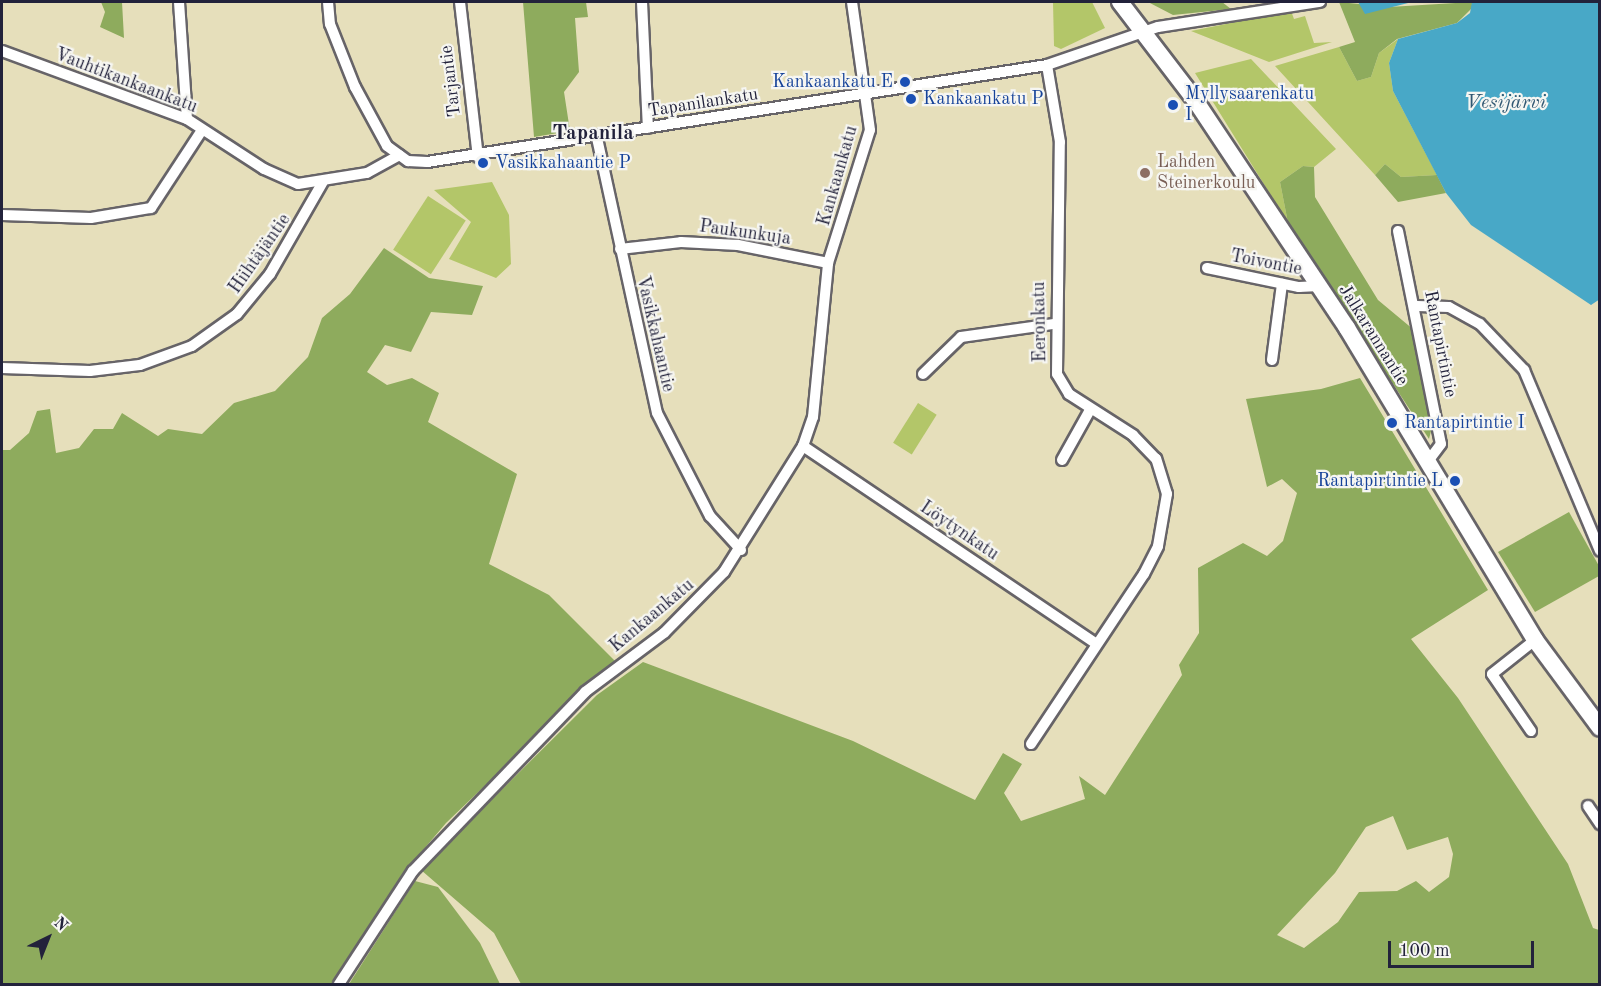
<!DOCTYPE html>
<meta charset="utf-8">
<style>
body{margin:0}
#map{position:relative;width:1601px;height:986px;overflow:hidden;background:#e6dfbb;font-family:"Old Standard TT",serif}
div>[style]{position:absolute}
[style*='--x']{left:calc(var(--x)*1px);top:calc(var(--y)*1px);width:calc(var(--w)*1px);rotate:calc(var(--a)*1deg)}
.green>*{inset:0;background:#b3c669;transform-origin:0 0}
.forest>*{inset:0;background:#8eab5d}
.water>*{inset:0;background:#48a8c7}
.roads{filter:drop-shadow(2px 0 #676468) drop-shadow(-2px 0 #676468) drop-shadow(0 2px #676468) drop-shadow(0 -2px #676468)}
.street>*{height:10px;margin:-5px;padding:0 5px;transform-origin:5px;border-radius:5px;background:#fff}
.secondary>*{height:16px;margin:-8px;padding:0 8px;transform-origin:8px;border-radius:8px;background:#fff}
.dots>*{width:16px;height:16px;translate:-50% -50%;box-sizing:border-box;border:3px solid #f6f6f2;border-radius:50%}
span{translate:-50% -50%;white-space:nowrap;text-align:center;line-height:1.15;-webkit-text-stroke:4.5px #f6f6f2;paint-order:stroke}
.street-label{font-size:18px;color:#22223b}
.transit-label{font-size:18px;color:#164399}
.right{translate:-100% -50%;text-align:right}
.left{translate:0 -50%;text-align:left}
.education-label{font-size:18px;color:#785e54}
.water-label{font-size:20px;color:#315873;font-style:italic}
.quarter-label{font-size:21px;color:#22223b;font-weight:700}
.frame{position:absolute;inset:0;border:3px solid #22223b;pointer-events:none}
.north{position:absolute;left:18px;top:908px;width:60px;height:60px;-webkit-text-stroke:4px #f6f6f2;paint-order:stroke;rotate:43deg;font-size:16px;font-weight:700;line-height:24px;text-align:center;color:#22223b}
.north::after{content:'';display:block;margin:auto;width:21px;height:27px;background:#22223b;clip-path:polygon(50% 0,100% 100%,50% 72%,0 100%)}
.scale{position:absolute;left:1388px;top:941px;width:146px;height:27px;box-sizing:border-box;border:3px solid #22223b;border-top:0;padding-left:8px;font-size:18px;line-height:21px;white-space:nowrap;color:#22223b;-webkit-text-stroke:4px #f6f6f2;paint-order:stroke}
</style>
<div id="map">
<div class="green">
<div style="clip-path:polygon(1053px 2px,1092px 2px,1105px 28px,1061px 49px,1054px 46px)"></div>
<div style="clip-path:polygon(1291px 11px,1294px 19px,1305px 16px,1314px 43px,1332px 42px,1269px 62px,1191px 31px)"></div>
<div style="clip-path:polygon(1398px 39px,1389px 63px,1393px 91px,1437px 175px,1401px 177px,1385px 164px,1375px 175px,1275px 66px,1339px 47px,1357px 81px,1371px 77px,1379px 53px)"></div>
<div style="clip-path:polygon(1251px 59px,1336px 149px,1314px 167px,1303px 166px,1280px 182px,1288px 223px,1195px 73px)"></div>
<div style="clip-path:polygon(492px 182px,509px 215px,511px 264px,496px 278px,449px 259px,471px 222px,434px 190px)"></div>
<div style="left:428px;top:196px;width:45px;height:64px;rotate:33deg"></div>
<div style="left:918px;top:403px;width:22px;height:47px;rotate:32deg"></div>
</div>
<div class="forest">
<div style="clip-path:polygon(101px 2px,122px 2px,124px 38px,100px 27px,105px 12px)"></div>
<div style="clip-path:polygon(523px 2px,586px 2px,588px 17px,575px 18px,579px 72px,564px 92px,570px 131px,534px 137px)"></div>
<div style="clip-path:polygon(1148px 2px,1222px 2px,1231px 9px,1173px 15px)"></div>
<div style="clip-path:polygon(1339px 2px,1389px 7px,1472px 2px,1473px 7px,1457px 23px,1397px 39px,1379px 53px,1371px 77px,1357px 81px,1339px 47px,1355px 42px)"></div>
<div style="clip-path:polygon(1385px 164px,1401px 177px,1437px 175px,1446px 193px,1398px 202px,1375px 175px)"></div>
<div style="clip-path:polygon(1303px 166px,1314px 167px,1315px 197px,1378px 300px,1414px 330px,1432px 427px,1429px 439px,1288px 223px,1280px 182px)"></div>
<div style="clip-path:polygon(384px 248px,429px 278px,483px 286px,472px 315px,431px 312px,411px 352px,385px 345px,367px 372px,387px 385px,412px 378px,439px 393px,428px 422px,517px 474px,489px 564px,549px 595px,615px 661px,446px 823px,412px 863px,334px 984px,2px 984px,2px 450px,10px 450px,29px 433px,37px 411px,50px 409px,56px 453px,79px 448px,94px 429px,113px 429px,122px 413px,158px 436px,168px 429px,202px 434px,234px 403px,275px 391px,308px 357px,322px 318px,350px 294px)"></div>
<div style="clip-path:polygon(evenodd,1360px 378px,1488px 590px,1411px 639px,1458px 698px,1568px 864px,1593px 928px,1599px 930px,1599px 984px,521px 984px,494px 933px,421px 870px,597px 695px,643px 662px,853px 741px,975px 800px,1003px 753px,1022px 764px,1004px 793px,1021px 821px,1085px 799px,1079px 776px,1105px 795px,1182px 675px,1179px 665px,1199px 633px,1198px 568px,1243px 543px,1267px 556px,1283px 541px,1297px 493px,1282px 479px,1267px 487px,1246px 399px,1321px 389px,1360px 378px,1393px 816px,1407px 850px,1448px 837px,1453px 854px,1449px 877px,1429px 892px,1416px 881px,1397px 891px,1359px 892px,1338px 922px,1304px 948px,1277px 935px,1335px 873px,1366px 827px,1393px 816px)"></div>
<div style="clip-path:polygon(1569px 512px,1599px 566px,1599px 576px,1535px 612px,1498px 552px)"></div>
<div style="clip-path:polygon(415px 881px,438px 887px,480px 943px,500px 984px,349px 984px)"></div>
</div>
<div class="water">
<div style="clip-path:polygon(1358px 2px,1412px 2px,1365px 14px)"></div>
<div style="clip-path:polygon(1472px 2px,1599px 3px,1600px 299px,1591px 305px,1471px 225px,1446px 193px,1393px 91px,1389px 63px,1398px 39px,1457px 23px,1470px 13px)"></div>
</div>
<div class="roads">
<div class="street">
<div style="--x:179;--y:2;--w:117;--a:86.1"></div>
<div style="--x:328;--y:2;--w:22;--a:85"></div>
<div style="--x:330;--y:24;--w:68;--a:68.4"></div>
<div style="--x:355;--y:87;--w:67;--a:61.5"></div>
<div style="--x:387;--y:146;--w:26;--a:36"></div>
<div style="--x:408;--y:161;--w:19;--a:3"></div>
<div style="--x:427;--y:162;--w:628;--a:-8.89"></div>
<div style="--x:1047;--y:65;--w:117;--a:-18.9"></div>
<div style="--x:1158;--y:27;--w:164;--a:-8.8"></div>
<div style="--x:460;--y:2;--w:156;--a:83.4"></div>
<div style="--x:642;--y:2;--w:126;--a:87.3"></div>
<div style="--x:2;--y:51;--w:197;--a:20.2"></div>
<div style="--x:187;--y:119;--w:92;--a:33"></div>
<div style="--x:264;--y:169;--w:37;--a:24"></div>
<div style="--x:298;--y:184;--w:70;--a:-9.1"></div>
<div style="--x:367;--y:173;--w:37;--a:-29"></div>
<div style="--x:597;--y:138;--w:281;--a:77.7"></div>
<div style="--x:657;--y:413;--w:116;--a:62.8"></div>
<div style="--x:710;--y:516;--w:46;--a:47.6"></div>
<div style="--x:2;--y:215;--w:89;--a:1.9"></div>
<div style="--x:91;--y:218;--w:61;--a:-9.5"></div>
<div style="--x:151;--y:208;--w:93;--a:-56.8"></div>
<div style="--x:1398;--y:231;--w:217;--a:78.6"></div>
<div style="--x:1441;--y:444;--w:20;--a:127"></div>
<div style="--x:620;--y:249;--w:61;--a:-6.5"></div>
<div style="--x:681;--y:242;--w:57;--a:3"></div>
<div style="--x:738;--y:245;--w:92;--a:11.3"></div>
<div style="--x:1207;--y:268;--w:94;--a:11.7"></div>
<div style="--x:1299;--y:287;--w:20;--a:-3"></div>
<div style="--x:1417;--y:306;--w:32;--a:2"></div>
<div style="--x:1449;--y:307;--w:35;--a:29"></div>
<div style="--x:1480;--y:324;--w:64;--a:46.3"></div>
<div style="--x:1524;--y:370;--w:196;--a:67.2"></div>
<div style="--x:1272;--y:360;--w:77;--a:-82.5"></div>
<div style="--x:2;--y:368;--w:88;--a:2"></div>
<div style="--x:90;--y:371;--w:50;--a:-6.8"></div>
<div style="--x:140;--y:365;--w:55;--a:-20.1"></div>
<div style="--x:192;--y:346;--w:55;--a:-35.4"></div>
<div style="--x:237;--y:314;--w:52;--a:-50.5"></div>
<div style="--x:270;--y:274;--w:106;--a:-60.1"></div>
<div style="--x:923;--y:374;--w:53;--a:-44.2"></div>
<div style="--x:961;--y:337;--w:94;--a:-8"></div>
<div style="--x:803;--y:446;--w:354;--a:34"></div>
<div style="--x:1062;--y:460;--w:57;--a:-60.8"></div>
<div style="--x:1531;--y:731;--w:69;--a:-124.4"></div>
<div style="--x:1492;--y:674;--w:55;--a:-38.3"></div>
<div style="--x:1031;--y:744;--w:204;--a:-56.4"></div>
<div style="--x:1144;--y:574;--w:31;--a:-63"></div>
<div style="--x:1158;--y:546;--w:53;--a:-80.2"></div>
<div style="--x:1167;--y:494;--w:37;--a:-107"></div>
<div style="--x:1156;--y:459;--w:33;--a:-134"></div>
<div style="--x:1133;--y:435;--w:76;--a:-147.4"></div>
<div style="--x:1069;--y:394;--w:23;--a:-121"></div>
<div style="--x:1057;--y:374;--w:232;--a:-89.3"></div>
<div style="--x:1060;--y:142;--w:78;--a:-99.6"></div>
<div style="--x:1588;--y:806;--w:22;--a:56"></div>
<div style="--x:339;--y:984;--w:135;--a:-56.8"></div>
<div style="--x:413;--y:871;--w:248;--a:-46.1"></div>
<div style="--x:585;--y:692;--w:99;--a:-36.8"></div>
<div style="--x:664;--y:633;--w:86;--a:-45.5"></div>
<div style="--x:724;--y:572;--w:149;--a:-57.9"></div>
<div style="--x:803;--y:446;--w:31;--a:-71"></div>
<div style="--x:813;--y:417;--w:155;--a:-84.4"></div>
<div style="--x:828;--y:263;--w:139;--a:-72.5"></div>
<div style="--x:870;--y:130;--w:129;--a:-98"></div>
</div>
<div class="secondary">
<div style="--x:1120;--y:2;--w:123;--a:52.6"></div>
<div style="--x:1195;--y:100;--w:274;--a:56.3"></div>
<div style="--x:1347;--y:328;--w:364;--a:58.9"></div>
<div style="--x:1535;--y:640;--w:109;--a:53.5"></div>
</div>
</div>
<div class="dots">
<div style="left:905px;top:82px;background:#1a4fb4"></div>
<div style="left:911px;top:99px;background:#1a4fb4"></div>
<div style="left:1173px;top:105px;background:#1a4fb4"></div>
<div style="left:483px;top:163px;background:#1a4fb4"></div>
<div style="left:1145px;top:173px;background:#8d6e63"></div>
<div style="left:1392px;top:423px;background:#1a4fb4"></div>
<div style="left:1455px;top:481px;background:#1a4fb4"></div>
</div>
<div class="street-label">
<span style="left:126px;top:81px;rotate:21deg">Vauhtikankaankatu</span>
<span style="left:451px;top:81px;rotate:-97deg">Tarjantie</span>
<span style="left:703px;top:103px;rotate:-9deg">Tapanilankatu</span>
<span style="left:838px;top:176px;rotate:-74deg">Kankaankatu</span>
<span style="left:745px;top:233px;rotate:8deg">Paukunkuja</span>
<span style="left:260px;top:254px;rotate:-55deg">Hiihtäjäntie</span>
<span style="left:1266px;top:263px;rotate:11deg">Toivontie</span>
<span style="left:1040px;top:322px;rotate:-91deg">Eeronkatu</span>
<span style="left:655px;top:334px;rotate:77deg">Vasikkahaantie</span>
<span style="left:1373px;top:335px;rotate:58deg">Jalkarannantie</span>
<span style="left:1440px;top:344px;rotate:79deg">Rantapirtintie</span>
<span style="left:959px;top:531px;rotate:34deg">Löytynkatu</span>
<span style="left:652px;top:616px;rotate:-40deg">Kankaankatu</span>
</div>
<div class="transit-label">
<span class="right" style="left:893px;top:82px">Kankaankatu E</span>
<span class="left" style="left:1185px;top:105px">Myllysaarenkatu<br>I</span>
<span class="left" style="left:923px;top:99px">Kankaankatu P</span>
<span class="left" style="left:495px;top:163px">Vasikkahaantie P</span>
<span class="left" style="left:1404px;top:423px">Rantapirtintie I</span>
<span class="right" style="left:1443px;top:481px">Rantapirtintie L</span>
</div>
<div class="education-label">
<span class="left" style="left:1157px;top:173px">Lahden<br>Steinerkoulu</span>
</div>
<div class="water-label">
<span style="left:1506px;top:103px">Vesijärvi</span>
</div>
<div class="quarter-label">
<span style="left:593px;top:134px">Tapanila</span>
</div>
<div class="frame"></div>
<div class="north">N</div>
<div class="scale">100 m</div>
</div>
